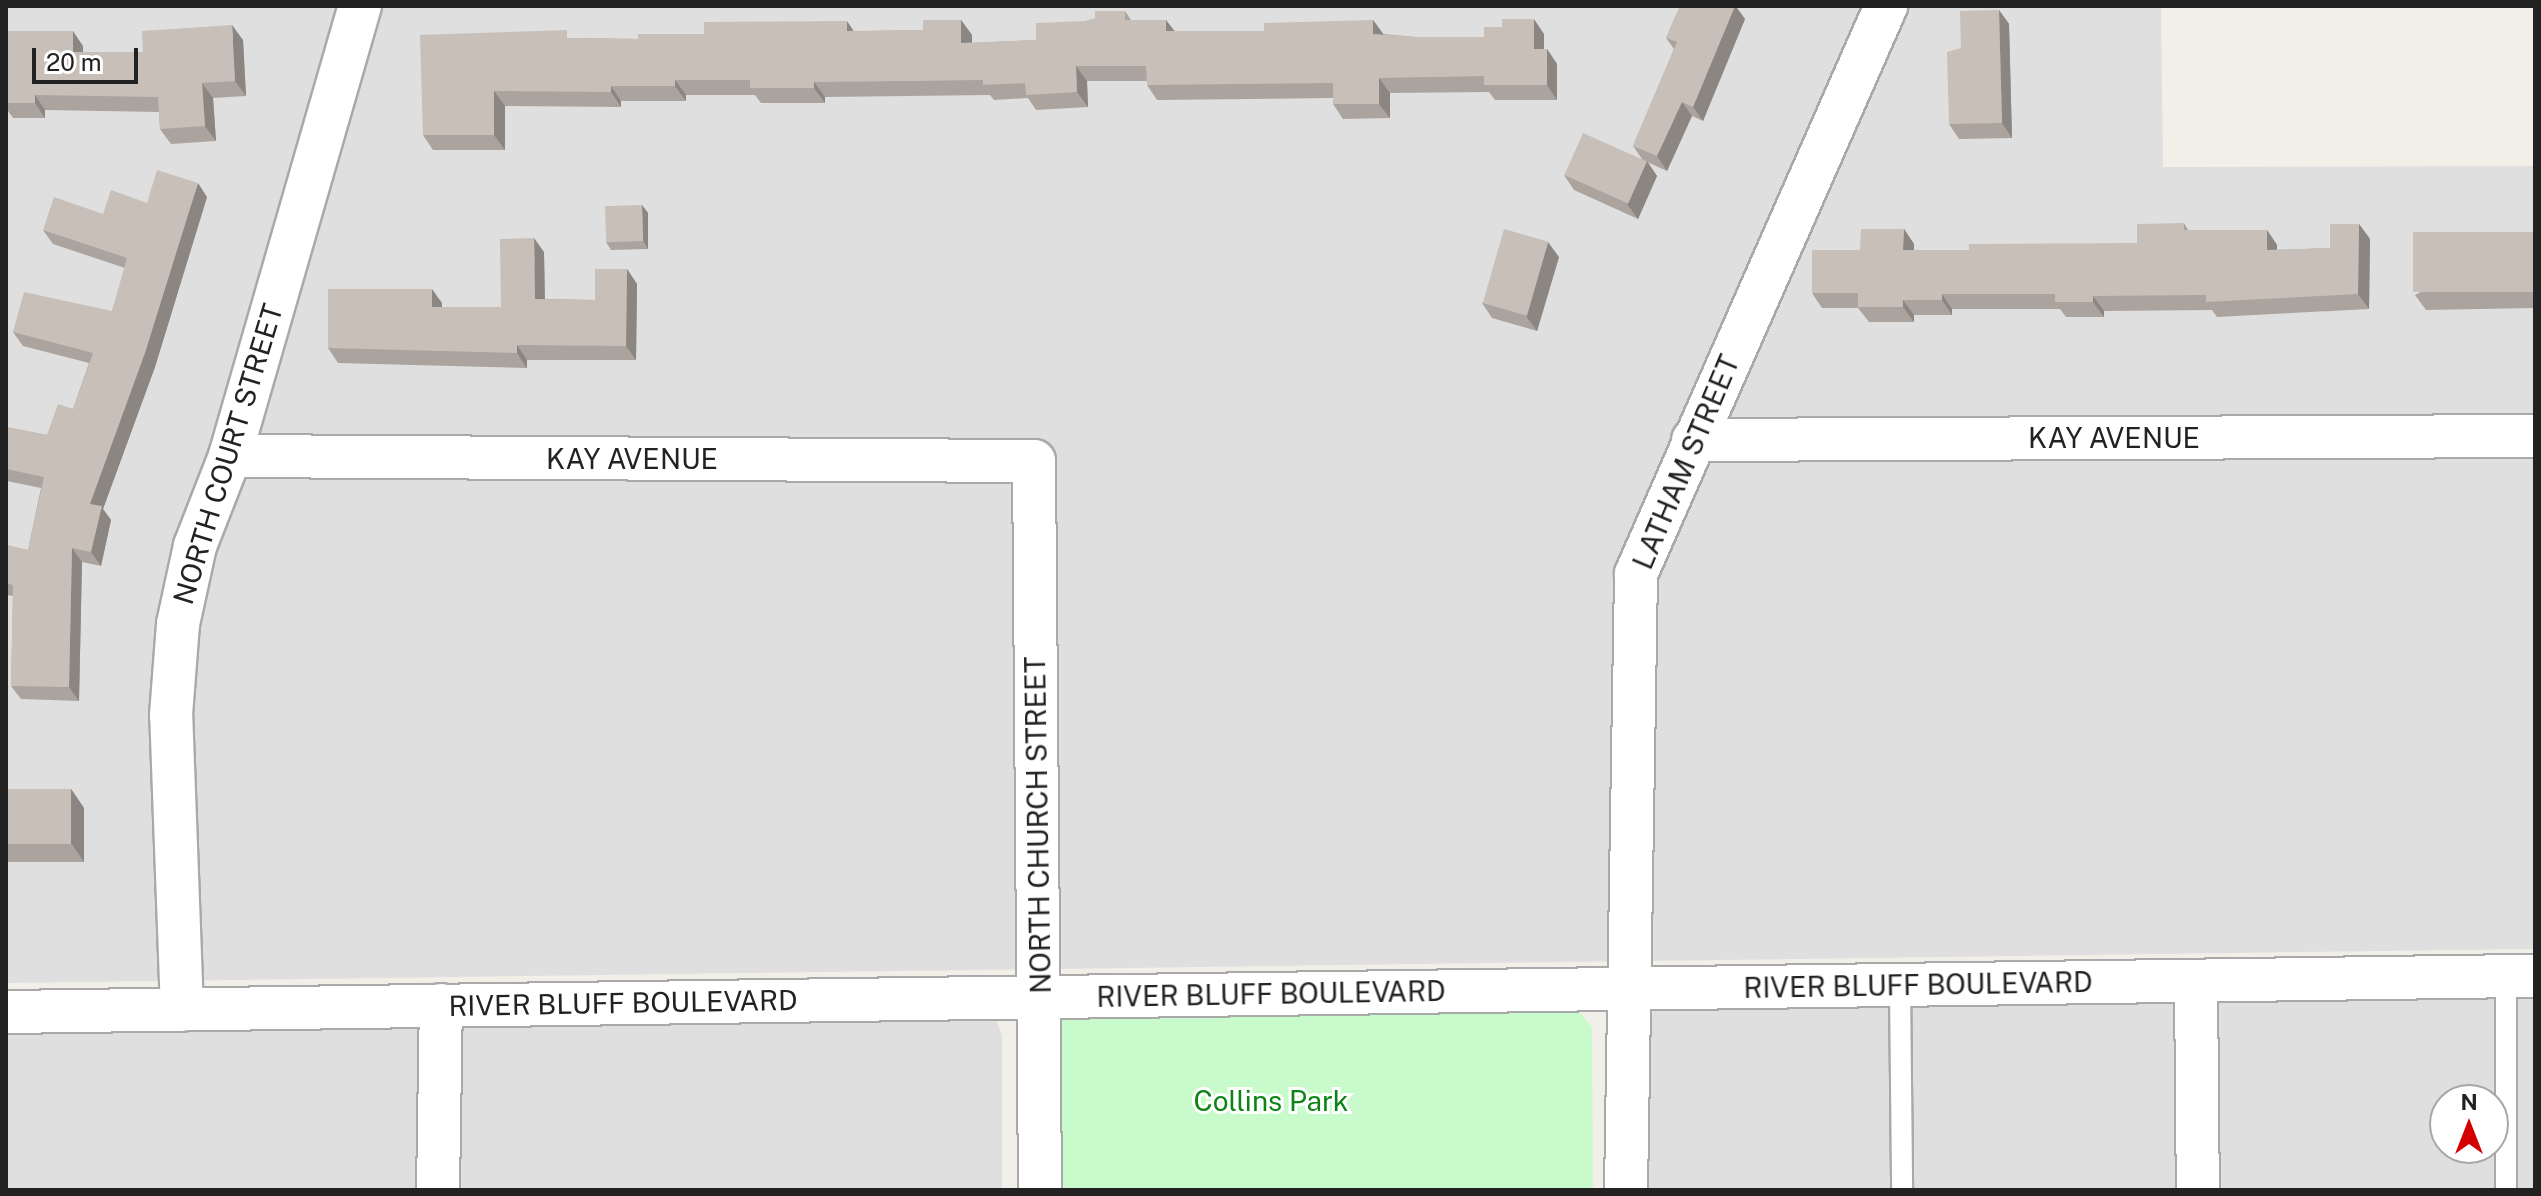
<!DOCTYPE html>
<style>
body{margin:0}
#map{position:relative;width:2541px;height:1196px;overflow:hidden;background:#f2efe9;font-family:"Public Sans",sans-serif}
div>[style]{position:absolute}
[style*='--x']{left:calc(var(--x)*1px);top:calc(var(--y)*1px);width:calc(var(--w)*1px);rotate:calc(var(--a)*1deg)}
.residential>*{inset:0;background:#e0dfdf}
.park>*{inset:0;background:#c8facc}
.roads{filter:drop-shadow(2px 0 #a9a9a9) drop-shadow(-2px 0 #a9a9a9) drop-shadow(0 2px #a9a9a9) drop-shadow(0 -2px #a9a9a9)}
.service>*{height:20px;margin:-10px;padding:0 10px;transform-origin:10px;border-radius:10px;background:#fff}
.minor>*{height:42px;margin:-21px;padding:0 21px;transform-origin:21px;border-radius:21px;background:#fff}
.wall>*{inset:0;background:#aba49e}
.shaded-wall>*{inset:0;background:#8b8681}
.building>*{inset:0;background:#c7bfb8;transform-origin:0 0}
span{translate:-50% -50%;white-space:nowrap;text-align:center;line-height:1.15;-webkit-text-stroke:6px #fff;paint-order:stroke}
.street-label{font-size:28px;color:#222}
.park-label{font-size:28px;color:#0c8416}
.frame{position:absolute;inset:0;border:8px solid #222;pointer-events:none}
.north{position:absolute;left:2429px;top:1084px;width:80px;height:80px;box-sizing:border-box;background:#fff;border:2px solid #a7a7a7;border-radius:50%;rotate:0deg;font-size:22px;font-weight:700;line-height:32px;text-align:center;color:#222}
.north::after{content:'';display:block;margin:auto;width:28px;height:36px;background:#d40000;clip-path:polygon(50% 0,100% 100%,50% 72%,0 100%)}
.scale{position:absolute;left:32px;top:48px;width:106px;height:36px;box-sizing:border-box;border:4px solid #222;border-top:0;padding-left:10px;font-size:24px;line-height:28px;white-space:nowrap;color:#222;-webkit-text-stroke:6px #fff;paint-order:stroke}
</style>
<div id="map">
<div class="residential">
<div style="clip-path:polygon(6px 6px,2161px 6px,2163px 167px,2535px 166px,2535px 949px,6px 983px)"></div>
<div style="clip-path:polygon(evenodd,2535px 990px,2535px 1190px,1647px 1190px,1649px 1025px,1654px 1009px,2535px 990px,2445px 1100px,2493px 1100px,2493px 1148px,2445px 1148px,2445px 1100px)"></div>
<div style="clip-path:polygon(995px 1017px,1002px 1035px,1002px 1190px,6px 1190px,6px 1024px)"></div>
</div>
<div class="park">
<div style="clip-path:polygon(1577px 1009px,1592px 1027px,1593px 1190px,1049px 1190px,1055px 1017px)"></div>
</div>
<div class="roads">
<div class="service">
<div style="--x:2506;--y:976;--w:214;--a:90"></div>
<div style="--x:1900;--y:985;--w:205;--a:89.4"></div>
</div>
<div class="minor">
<div style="--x:1693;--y:440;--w:842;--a:-0.27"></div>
<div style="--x:230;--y:456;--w:804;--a:0.36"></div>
<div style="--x:1034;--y:461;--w:729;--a:89.53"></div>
<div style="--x:2196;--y:981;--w:209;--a:89.5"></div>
<div style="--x:182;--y:1010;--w:295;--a:-92.1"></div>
<div style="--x:171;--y:715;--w:91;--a:-85.6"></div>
<div style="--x:178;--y:624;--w:80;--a:-77.7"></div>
<div style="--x:195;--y:546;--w:97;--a:-68.7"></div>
<div style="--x:230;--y:456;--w:468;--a:-73.9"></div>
<div style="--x:6;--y:1012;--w:2529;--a:-0.82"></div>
<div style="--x:438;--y:1190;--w:185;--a:-89.1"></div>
<div style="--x:1626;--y:1190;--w:616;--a:-89.07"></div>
<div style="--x:1636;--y:574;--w:621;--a:-66.24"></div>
</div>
</div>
<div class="wall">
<div style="clip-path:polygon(1680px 6px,1736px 6px,1745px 19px,1703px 121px,1692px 116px,1667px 171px,1647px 162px,1657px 176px,1638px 219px,1574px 190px,1564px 175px,1642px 159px,1633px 146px,1674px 49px,1666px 38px)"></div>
<div style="clip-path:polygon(1999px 10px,2009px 24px,2012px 138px,1959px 139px,1949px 124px,1961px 48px)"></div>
<div style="clip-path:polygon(1125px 11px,1131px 20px,1175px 31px,1264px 31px,1373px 20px,1383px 34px,1415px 37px,1484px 37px,1544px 34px,1544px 49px,1547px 49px,1557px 64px,1557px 100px,1495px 100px,1489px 92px,1390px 93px,1390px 118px,1343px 119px,1333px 104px,1333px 98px,1157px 100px,1147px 85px,1147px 81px,1087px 81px,1088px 107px,1036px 110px,1028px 98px,994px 100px,990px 95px,825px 97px,825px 103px,761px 103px,755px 95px,686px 95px,686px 101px,621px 101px,621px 107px,505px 106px,505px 150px,433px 150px,423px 135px,573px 38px,638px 39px,704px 34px,923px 30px,961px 20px,972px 35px,972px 43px,1036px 40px,1086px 21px)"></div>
<div style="clip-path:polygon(6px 31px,83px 46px,83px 52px,143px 52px,243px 40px,246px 96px,213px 98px,216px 141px,171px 144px,160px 129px,159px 112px,45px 110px,45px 118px,13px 118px,6px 108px)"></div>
<div style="clip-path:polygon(207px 197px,155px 367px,103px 509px,111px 520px,101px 566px,82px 562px,79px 701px,21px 699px,11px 686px,13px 596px,6px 595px,6px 545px,28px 550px,41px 488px,7px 481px,6px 480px,6px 427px,47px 435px,73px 409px,89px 363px,23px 346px,13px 332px,112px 311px,125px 268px,53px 244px,43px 230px,147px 203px)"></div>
<div style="clip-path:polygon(642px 205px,648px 213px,648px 249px,611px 250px,606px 242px)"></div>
<div style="clip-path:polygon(2184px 223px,2188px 230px,2267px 230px,2277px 245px,2277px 250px,2330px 248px,2359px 224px,2370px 239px,2369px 309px,2217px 317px,2212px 310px,2104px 311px,2104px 317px,2066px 317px,2060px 309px,1952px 309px,1952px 315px,1914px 315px,1914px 322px,1869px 322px,1858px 308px,1822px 308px,1812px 293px,1860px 250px,1904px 229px,1914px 244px,1914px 250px,1969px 250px,2137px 243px)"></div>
<div style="clip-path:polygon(2535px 232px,2535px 308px,2426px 310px,2415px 295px)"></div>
<div style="clip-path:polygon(544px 252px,545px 299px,595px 300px,627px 269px,637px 284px,636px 360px,527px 360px,527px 368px,338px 363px,328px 348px,442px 303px,442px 307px,501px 307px)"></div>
<div style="clip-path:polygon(1559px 257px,1537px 331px,1492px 318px,1482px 303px)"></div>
<div style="clip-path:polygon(6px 789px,71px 789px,84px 808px,84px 862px,6px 862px)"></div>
</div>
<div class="shaded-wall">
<div style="clip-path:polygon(1735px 6px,1745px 19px,1703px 121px,1693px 107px)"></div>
<div style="clip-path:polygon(1999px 10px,2009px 24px,2012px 138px,2002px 123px)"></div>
<div style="clip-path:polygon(1534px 19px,1544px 34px,1544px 64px,1534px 49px)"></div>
<div style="clip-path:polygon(961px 20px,972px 35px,972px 58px,961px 43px)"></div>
<div style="clip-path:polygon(1166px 20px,1177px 34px,1166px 31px)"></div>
<div style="clip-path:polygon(1373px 20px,1384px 35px,1373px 34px)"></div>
<div style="clip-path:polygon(847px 21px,857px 36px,847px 31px)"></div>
<div style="clip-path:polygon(232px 25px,243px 40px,246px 96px,235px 81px)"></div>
<div style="clip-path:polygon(73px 31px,83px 46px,83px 67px,73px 52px)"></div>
<div style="clip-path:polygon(1547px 49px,1557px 64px,1557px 100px,1547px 85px)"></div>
<div style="clip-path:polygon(1076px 66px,1087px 81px,1088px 107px,1077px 92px)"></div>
<div style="clip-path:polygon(1379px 78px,1390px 93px,1390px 118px,1379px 104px)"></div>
<div style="clip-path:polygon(675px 80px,686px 95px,686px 101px,675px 86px)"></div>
<div style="clip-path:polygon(814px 82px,825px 97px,825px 103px,814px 88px)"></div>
<div style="clip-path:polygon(202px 83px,213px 98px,216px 141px,205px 126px)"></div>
<div style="clip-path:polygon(611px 86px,621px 101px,621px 107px,611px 92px)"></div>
<div style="clip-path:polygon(494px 91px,505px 106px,505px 150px,494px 135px)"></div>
<div style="clip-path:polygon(35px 95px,45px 110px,45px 118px,35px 103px)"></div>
<div style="clip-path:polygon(1682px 102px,1692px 116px,1667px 171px,1657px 156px)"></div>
<div style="clip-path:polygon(1647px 161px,1657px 176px,1638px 219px,1627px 204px)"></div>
<div style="clip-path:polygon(198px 183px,207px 197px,155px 367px,103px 509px,111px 520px,101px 566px,91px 552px,90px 504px)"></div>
<div style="clip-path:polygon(642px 205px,648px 213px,648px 249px,643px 241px)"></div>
<div style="clip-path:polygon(2359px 224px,2370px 239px,2369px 309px,2358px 294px)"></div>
<div style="clip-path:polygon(1904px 229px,1914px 244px,1914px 265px,1903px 250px)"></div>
<div style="clip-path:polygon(2267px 230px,2277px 245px,2277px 265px,2267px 250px)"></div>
<div style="clip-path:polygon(534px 238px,544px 252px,545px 313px,535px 299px)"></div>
<div style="clip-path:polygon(1548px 242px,1559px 257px,1537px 331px,1526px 316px)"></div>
<div style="clip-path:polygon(627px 269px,637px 284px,636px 360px,626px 346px)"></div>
<div style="clip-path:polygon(432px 289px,442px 303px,442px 321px,432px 307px)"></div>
<div style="clip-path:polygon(1942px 294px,1952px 309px,1952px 315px,1942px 300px)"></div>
<div style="clip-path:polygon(2093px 296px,2104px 311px,2104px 317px,2093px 302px)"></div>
<div style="clip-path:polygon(1903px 300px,1914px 315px,1914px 322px,1903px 307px)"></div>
<div style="clip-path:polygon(517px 345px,527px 360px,527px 368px,517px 353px)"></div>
<div style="clip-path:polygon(72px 548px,82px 562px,79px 701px,69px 687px)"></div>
<div style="clip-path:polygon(71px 789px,84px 808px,84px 862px,71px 843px)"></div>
</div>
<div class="building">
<div style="clip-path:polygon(1680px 6px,1735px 6px,1693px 107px,1682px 102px,1657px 156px,1633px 146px,1677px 42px,1666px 38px)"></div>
<div style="clip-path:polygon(1999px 10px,2002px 123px,1949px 124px,1947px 52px,1961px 48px,1960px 11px)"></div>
<div style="clip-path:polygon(1095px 11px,1125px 11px,1125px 20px,1166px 20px,1166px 31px,1264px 31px,1264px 23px,1373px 20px,1373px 34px,1415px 37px,1484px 37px,1484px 27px,1502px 27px,1502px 19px,1534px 19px,1534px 49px,1547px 49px,1547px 85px,1484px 85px,1484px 76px,1379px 78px,1379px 104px,1333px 104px,1333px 83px,1147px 85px,1146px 66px,1076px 66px,1077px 92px,1026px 95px,1025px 83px,983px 85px,983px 80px,814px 82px,814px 88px,750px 88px,750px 80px,675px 80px,675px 86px,611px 86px,611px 92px,494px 91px,494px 135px,423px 135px,420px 35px,567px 30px,567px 38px,638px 39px,638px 34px,704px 34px,704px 22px,847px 21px,847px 31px,923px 30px,923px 20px,961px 20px,961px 43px,1036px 40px,1036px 23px,1086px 21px,1095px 18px)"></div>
<div style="clip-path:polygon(232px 25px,235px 81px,202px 83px,205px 126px,160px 129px,158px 97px,35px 95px,35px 103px,6px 103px,6px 31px,73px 31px,73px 52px,143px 52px,142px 31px)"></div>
<div style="left:1583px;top:133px;width:70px;height:46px;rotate:24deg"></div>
<div style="clip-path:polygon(157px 170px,198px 183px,145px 353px,90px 504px,102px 506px,91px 552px,72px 548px,69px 687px,11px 686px,13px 585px,6px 583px,6px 545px,28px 550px,44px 477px,6px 469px,6px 427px,47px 435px,58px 404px,73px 409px,93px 353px,13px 332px,24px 292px,112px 311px,127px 258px,43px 230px,54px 197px,103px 214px,111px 190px,147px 203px)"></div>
<div style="left:642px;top:205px;width:36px;height:37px;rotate:88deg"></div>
<div style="clip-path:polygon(2184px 223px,2184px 230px,2267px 230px,2267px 250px,2330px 248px,2330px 224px,2359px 224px,2358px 294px,2206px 302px,2206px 295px,2093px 296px,2093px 302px,2055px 302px,2055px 294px,1942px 294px,1942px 300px,1903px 300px,1903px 307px,1858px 307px,1858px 293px,1812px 293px,1812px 250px,1860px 250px,1861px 229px,1904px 229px,1903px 250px,1969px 250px,1969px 244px,2137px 243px,2137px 224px)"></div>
<div style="left:1504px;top:229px;width:46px;height:77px;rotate:16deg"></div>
<div style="left:2535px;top:232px;width:60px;height:122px;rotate:90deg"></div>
<div style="clip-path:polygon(534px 238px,535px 299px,595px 300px,595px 269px,627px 269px,626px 346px,517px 345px,517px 353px,328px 348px,328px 289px,432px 289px,432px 307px,501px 307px,500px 239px)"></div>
<div style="left:6px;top:789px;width:65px;height:55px"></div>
</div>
<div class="street-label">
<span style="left:2114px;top:438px">KAY AVENUE</span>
<span style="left:228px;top:454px;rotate:-73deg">NORTH COURT STREET</span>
<span style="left:632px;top:459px">KAY AVENUE</span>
<span style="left:1686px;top:462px;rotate:-67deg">LATHAM STREET</span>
<span style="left:1038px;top:825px;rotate:-91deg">NORTH CHURCH STREET</span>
<span style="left:1918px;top:985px;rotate:-1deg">RIVER BLUFF BOULEVARD</span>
<span style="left:1271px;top:994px;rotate:-1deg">RIVER BLUFF BOULEVARD</span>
<span style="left:623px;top:1003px;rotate:-1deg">RIVER BLUFF BOULEVARD</span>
</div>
<div class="park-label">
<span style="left:1271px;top:1101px">Collins Park</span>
</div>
<div class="frame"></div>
<div class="north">N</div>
<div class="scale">20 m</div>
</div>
